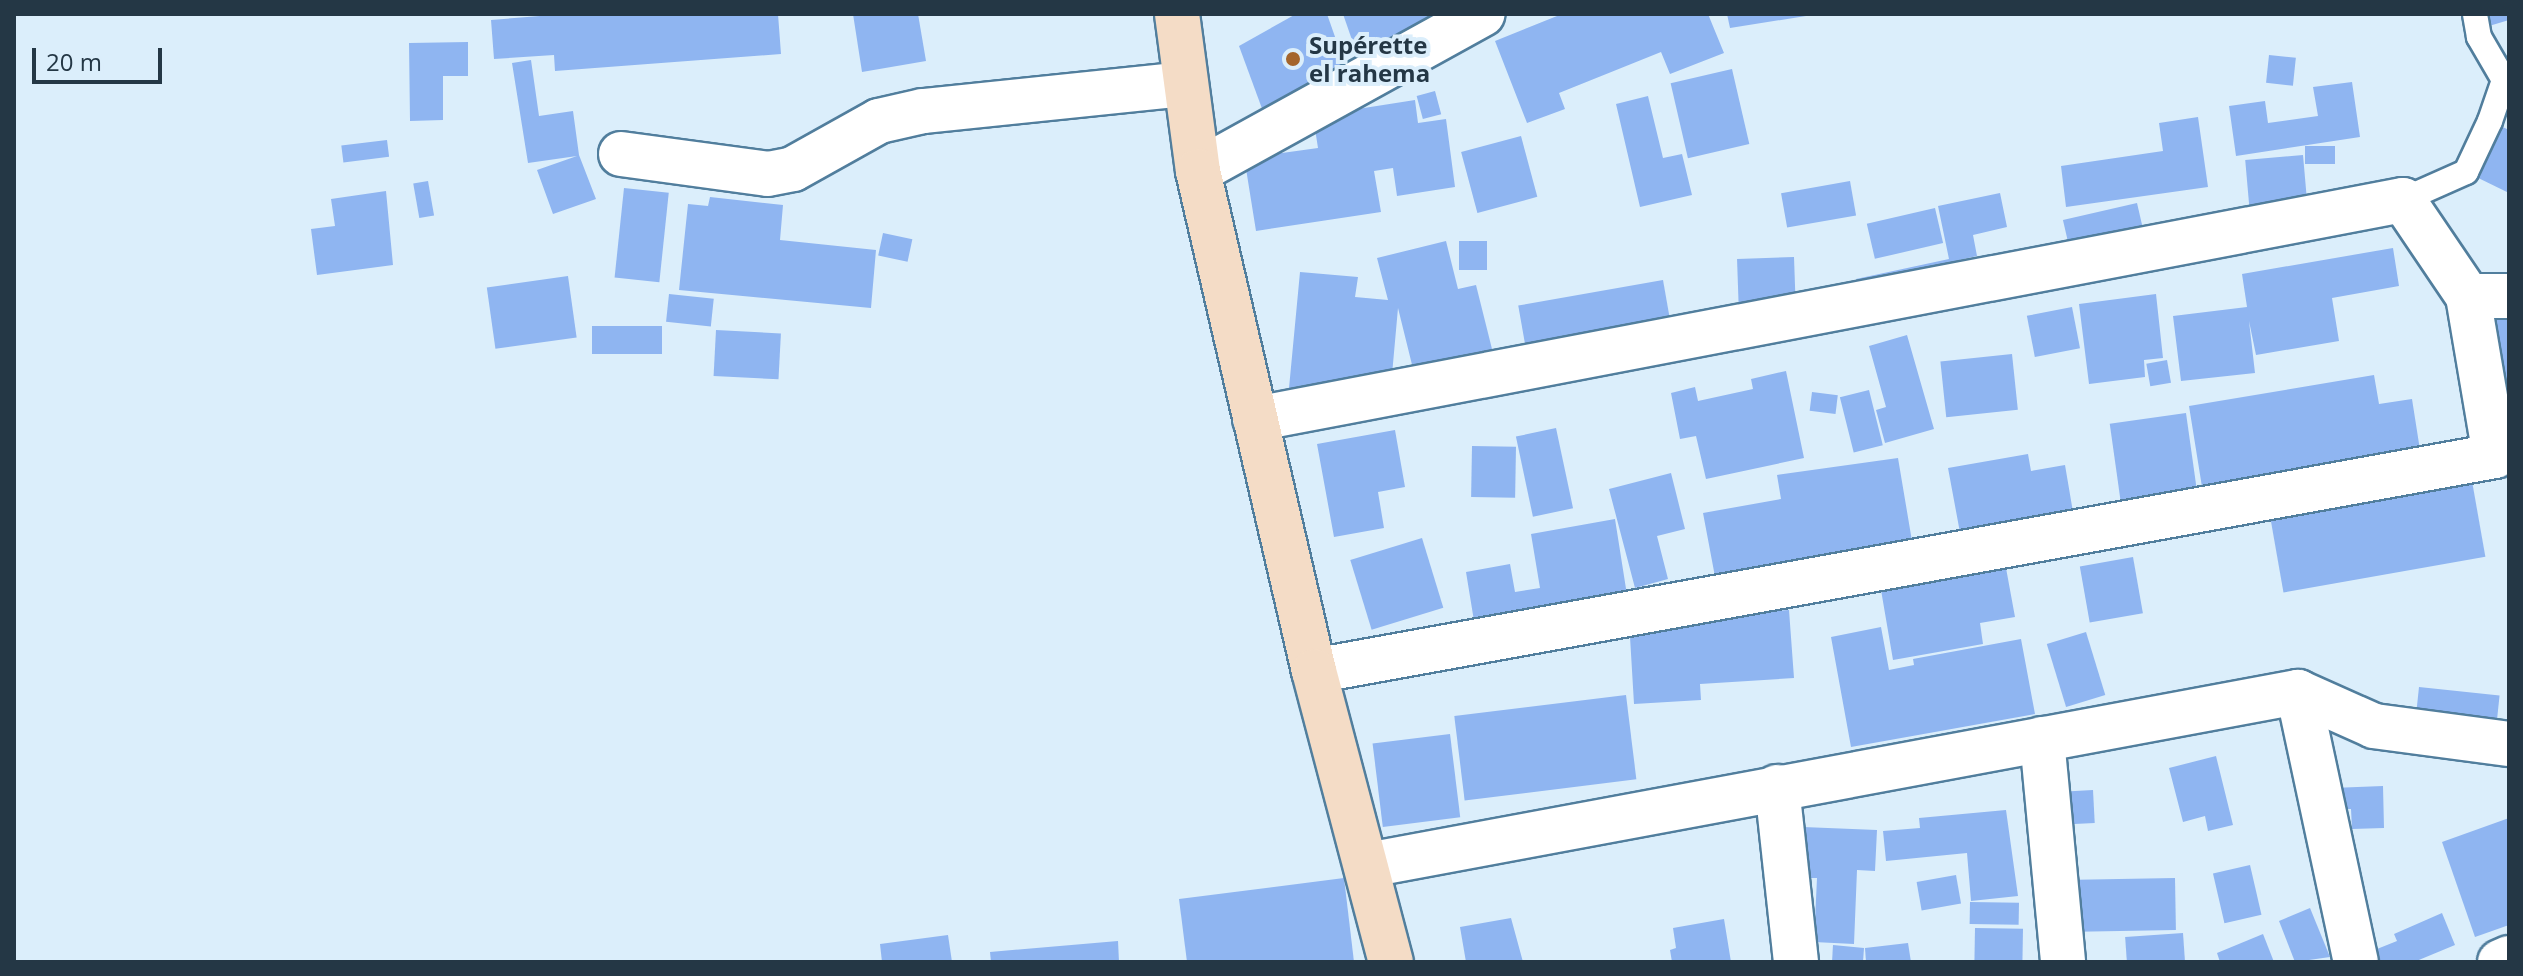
<!DOCTYPE html>
<meta charset="utf-8">
<style>
body{margin:0}
#map{position:relative;width:2523px;height:976px;overflow:hidden;background:#dbeefb;font-family:"Open Sans",sans-serif}
div>[style]{position:absolute}
[style*='--x']{left:calc(var(--x)*1px);top:calc(var(--y)*1px);width:calc(var(--w)*1px);rotate:calc(var(--a)*1deg)}
.building>*{inset:0;background:#8fb5f1;transform-origin:0 0}
.roads{filter:drop-shadow(2px 0 #517e9d) drop-shadow(-2px 0 #517e9d) drop-shadow(0 2px #517e9d) drop-shadow(0 -2px #517e9d)}
.lane>*{height:24px;margin:-12px;padding:0 12px;transform-origin:12px;border-radius:12px;background:#fff}
.street>*{height:44px;margin:-22px;padding:0 22px;transform-origin:22px;border-radius:22px;background:#fff}
.secondary>*{height:44px;margin:-22px;padding:0 22px;transform-origin:22px;border-radius:22px;background:#f4dcc6}
.dots>*{width:22px;height:22px;translate:-50% -50%;box-sizing:border-box;border:4px solid #dbeefb;border-radius:50%}
span{translate:-50% -50%;white-space:nowrap;text-align:center;line-height:1.15;-webkit-text-stroke:8px #dbeefb;paint-order:stroke}
.poi-label{font-size:24px;color:#243745;font-weight:700}
.left{translate:0 -50%;text-align:left}
.frame{position:absolute;inset:0;border:16px solid #243745;pointer-events:none}
.scale{position:absolute;left:32px;top:48px;width:130px;height:36px;box-sizing:border-box;border:4px solid #243745;border-top:0;padding-left:10px;font-size:24px;line-height:28px;white-space:nowrap;color:#243745;-webkit-text-stroke:6px #dbeefb;paint-order:stroke}
</style>
<div id="map">
<div class="building">
<div style="clip-path:polygon(565px 14px,778px 14px,781px 54px,555px 71px,554px 55px,494px 59px,491px 20px)"></div>
<div style="clip-path:polygon(853px 14px,918px 14px,926px 61px,862px 72px)"></div>
<div style="clip-path:polygon(1296px 14px,1327px 14px,1347px 71px,1264px 114px,1239px 46px)"></div>
<div style="clip-path:polygon(1343px 14px,1430px 14px,1438px 36px,1360px 63px)"></div>
<div style="clip-path:polygon(1562px 14px,1708px 14px,1724px 53px,1670px 74px,1661px 52px,1559px 93px,1565px 109px,1527px 123px,1495px 41px)"></div>
<div style="clip-path:polygon(1727px 14px,1806px 14px,1806px 16px,1730px 28px)"></div>
<div style="clip-path:polygon(2486px 14px,2509px 14px,2509px 20px,2489px 26px)"></div>
<div style="clip-path:polygon(468px 42px,468px 76px,443px 76px,443px 120px,410px 121px,409px 43px)"></div>
<div style="left:2269px;top:55px;width:27px;height:28px;rotate:6deg"></div>
<div style="clip-path:polygon(531px 60px,539px 116px,573px 111px,579px 155px,596px 199px,553px 214px,537px 170px,577px 156px,528px 163px,512px 63px)"></div>
<div style="left:1732px;top:69px;width:77px;height:63px;rotate:77deg"></div>
<div style="clip-path:polygon(2352px 82px,2360px 137px,2236px 156px,2229px 106px,2265px 101px,2268px 123px,2318px 116px,2313px 87px)"></div>
<div style="left:1435px;top:91px;width:24px;height:19px;rotate:75deg"></div>
<div style="clip-path:polygon(1648px 96px,1663px 158px,1682px 154px,1692px 195px,1640px 207px,1616px 104px)"></div>
<div style="clip-path:polygon(1415px 100px,1418px 123px,1446px 119px,1455px 187px,1397px 196px,1393px 168px,1374px 171px,1381px 212px,1256px 231px,1243px 150px,1280px 144px,1282px 153px,1318px 148px,1313px 116px)"></div>
<div style="clip-path:polygon(2198px 117px,2208px 187px,2066px 207px,2061px 166px,2163px 151px,2159px 123px)"></div>
<div style="clip-path:polygon(2490px 121px,2509px 130px,2509px 193px,2466px 172px)"></div>
<div style="left:1521px;top:136px;width:63px;height:62px;rotate:75deg"></div>
<div style="left:387px;top:140px;width:17px;height:46px;rotate:83deg"></div>
<div style="left:2305px;top:146px;width:30px;height:18px"></div>
<div style="left:2303px;top:155px;width:63px;height:58px;rotate:85deg"></div>
<div style="left:428px;top:181px;width:35px;height:15px;rotate:80deg"></div>
<div style="left:1850px;top:181px;width:35px;height:70px;rotate:80deg"></div>
<div style="left:624px;top:188px;width:45px;height:90px;rotate:6deg"></div>
<div style="clip-path:polygon(386px 191px,393px 265px,317px 275px,311px 229px,335px 226px,331px 199px)"></div>
<div style="clip-path:polygon(2000px 193px,2007px 227px,1973px 235px,1977px 256px,1951px 262px,1955px 286px,1861px 306px,1856px 279px,1949px 259px,1938px 206px)"></div>
<div style="clip-path:polygon(710px 197px,783px 205px,780px 240px,876px 250px,871px 308px,679px 290px,688px 204px,708px 206px)"></div>
<div style="left:2137px;top:203px;width:47px;height:76px;rotate:77deg"></div>
<div style="left:1935px;top:208px;width:36px;height:70px;rotate:77deg"></div>
<div style="left:883px;top:233px;width:30px;height:23px;rotate:12deg"></div>
<div style="clip-path:polygon(1446px 241px,1458px 289px,1476px 285px,1497px 369px,1418px 389px,1398px 308px,1390px 397px,1289px 388px,1300px 272px,1358px 277px,1355px 297px,1388px 300px,1377px 258px)"></div>
<div style="left:1487px;top:241px;width:29px;height:28px;rotate:90deg"></div>
<div style="clip-path:polygon(2393px 248px,2399px 286px,2332px 298px,2339px 341px,2256px 355px,2249px 321px,2255px 373px,2181px 381px,2173px 316px,2247px 307px,2242px 274px)"></div>
<div style="left:1794px;top:257px;width:67px;height:57px;rotate:88deg"></div>
<div style="left:568px;top:276px;width:62px;height:82px;rotate:82deg"></div>
<div style="left:1663px;top:280px;width:74px;height:147px;rotate:80deg"></div>
<div style="clip-path:polygon(2509px 293px,2509px 387px,2477px 395px,2455px 307px)"></div>
<div style="left:669px;top:294px;width:45px;height:28px;rotate:6deg"></div>
<div style="clip-path:polygon(2156px 294px,2163px 358px,2144px 360px,2145px 377px,2089px 384px,2079px 304px)"></div>
<div style="left:2072px;top:307px;width:42px;height:46px;rotate:79deg"></div>
<div style="left:662px;top:326px;width:28px;height:70px;rotate:90deg"></div>
<div style="left:716px;top:330px;width:65px;height:46px;rotate:3deg"></div>
<div style="clip-path:polygon(1907px 335px,1934px 429px,1885px 443px,1876px 410px,1886px 407px,1869px 346px)"></div>
<div style="left:2012px;top:354px;width:56px;height:72px;rotate:84deg"></div>
<div style="left:2167px;top:360px;width:23px;height:21px;rotate:80deg"></div>
<div style="clip-path:polygon(1786px 371px,1804px 458px,1706px 479px,1696px 436px,1680px 439px,1671px 393px,1695px 387px,1698px 401px,1753px 389px,1751px 379px)"></div>
<div style="clip-path:polygon(2374px 375px,2379px 404px,2412px 399px,2420px 450px,2202px 487px,2189px 406px)"></div>
<div style="left:1869px;top:390px;width:57px;height:30px;rotate:76deg"></div>
<div style="left:1812px;top:392px;width:26px;height:19px;rotate:7deg"></div>
<div style="left:2186px;top:413px;width:82px;height:77px;rotate:82deg"></div>
<div style="left:1556px;top:428px;width:82px;height:41px;rotate:78deg"></div>
<div style="clip-path:polygon(1395px 430px,1405px 487px,1378px 492px,1384px 528px,1334px 537px,1317px 444px)"></div>
<div style="left:1472px;top:446px;width:44px;height:51px;rotate:1deg"></div>
<div style="clip-path:polygon(2028px 454px,2031px 471px,2065px 465px,2074px 518px,1961px 538px,1948px 468px)"></div>
<div style="clip-path:polygon(1898px 458px,1913px 547px,1716px 582px,1703px 513px,1781px 499px,1777px 475px)"></div>
<div style="clip-path:polygon(1671px 473px,1685px 529px,1657px 536px,1668px 579px,1635px 588px,1609px 489px)"></div>
<div style="left:2472px;top:481px;width:77px;height:205px;rotate:80deg"></div>
<div style="clip-path:polygon(1615px 519px,1627px 595px,1474px 621px,1466px 572px,1510px 564px,1515px 592px,1540px 588px,1531px 534px)"></div>
<div style="left:1422px;top:538px;width:73px;height:75px;rotate:73deg"></div>
<div style="left:2133px;top:557px;width:57px;height:54px;rotate:80deg"></div>
<div style="clip-path:polygon(2006px 568px,2015px 617px,1980px 623px,1983px 644px,1893px 660px,1881px 590px)"></div>
<div style="clip-path:polygon(1789px 610px,1794px 678px,1700px 684px,1701px 700px,1634px 704px,1629px 620px)"></div>
<div style="clip-path:polygon(1881px 627px,1889px 670px,1914px 665px,1913px 659px,2021px 639px,2035px 714px,1851px 747px,1831px 637px)"></div>
<div style="left:2086px;top:632px;width:66px;height:41px;rotate:73deg"></div>
<div style="left:2419px;top:687px;width:81px;height:35px;rotate:6deg"></div>
<div style="left:1626px;top:695px;width:85px;height:173px;rotate:83deg"></div>
<div style="left:1450px;top:734px;width:84px;height:78px;rotate:83deg"></div>
<div style="clip-path:polygon(2216px 756px,2233px 825px,2208px 831px,2205px 816px,2183px 822px,2169px 768px)"></div>
<div style="clip-path:polygon(2383px 786px,2384px 828px,2352px 829px,2351px 809px,2333px 809px,2332px 788px)"></div>
<div style="left:2093px;top:790px;width:33px;height:36px;rotate:87deg"></div>
<div style="clip-path:polygon(2006px 810px,2018px 896px,1971px 901px,1967px 853px,1886px 861px,1883px 831px,1920px 828px,1919px 818px)"></div>
<div style="clip-path:polygon(2509px 818px,2509px 925px,2475px 937px,2442px 842px)"></div>
<div style="clip-path:polygon(1803px 827px,1877px 830px,1875px 871px,1857px 870px,1854px 944px,1814px 942px,1817px 878px,1801px 878px)"></div>
<div style="left:2250px;top:865px;width:51px;height:38px;rotate:77deg"></div>
<div style="left:1956px;top:875px;width:29px;height:40px;rotate:80deg"></div>
<div style="clip-path:polygon(1344px 878px,1354px 962px,1187px 962px,1179px 899px)"></div>
<div style="left:2175px;top:878px;width:52px;height:112px;rotate:89deg"></div>
<div style="left:1970px;top:902px;width:49px;height:22px;rotate:1deg"></div>
<div style="clip-path:polygon(2310px 908px,2330px 957px,2295px 962px,2279px 921px)"></div>
<div style="clip-path:polygon(2442px 913px,2455px 945px,2414px 962px,2371px 962px,2367px 953px,2397px 941px,2394px 934px)"></div>
<div style="clip-path:polygon(1511px 918px,1523px 962px,1466px 962px,1460px 927px)"></div>
<div style="clip-path:polygon(1724px 919px,1731px 962px,1672px 962px,1670px 950px,1676px 948px,1673px 928px)"></div>
<div style="left:1975px;top:928px;width:48px;height:34px;rotate:1deg"></div>
<div style="left:2183px;top:933px;width:29px;height:58px;rotate:86deg"></div>
<div style="clip-path:polygon(2263px 934px,2274px 962px,2220px 962px,2217px 953px)"></div>
<div style="clip-path:polygon(948px 935px,952px 962px,882px 962px,880px 944px)"></div>
<div style="clip-path:polygon(1118px 941px,1119px 962px,991px 962px,990px 952px)"></div>
<div style="clip-path:polygon(1908px 943px,1911px 962px,1866px 962px,1865px 948px)"></div>
<div style="clip-path:polygon(1833px 945px,1864px 948px,1863px 962px,1832px 962px)"></div>
</div>
<div class="roads">
<div class="lane">
<div style="--x:2403;--y:200;--w:69;--a:-24"></div>
<div style="--x:2466;--y:172;--w:56;--a:-64.8"></div>
<div style="--x:2490;--y:121;--w:43;--a:-71.1"></div>
<div style="--x:2504;--y:80;--w:50;--a:-120.2"></div>
<div style="--x:2479;--y:37;--w:23;--a:-100"></div>
</div>
<div class="street">
<div style="--x:621;--y:154;--w:148;--a:7.7"></div>
<div style="--x:768;--y:174;--w:25;--a:-11"></div>
<div style="--x:793;--y:169;--w:98;--a:-29.2"></div>
<div style="--x:879;--y:121;--w:45;--a:-12.8"></div>
<div style="--x:923;--y:111;--w:264;--a:-5.9"></div>
<div style="--x:1198;--y:171;--w:325;--a:-28.9"></div>
<div style="--x:2468;--y:296;--w:41;--a:0"></div>
<div style="--x:1255;--y:419;--w:1169;--a:-10.8"></div>
<div style="--x:2403;--y:200;--w:116;--a:55.9"></div>
<div style="--x:2468;--y:296;--w:162;--a:80.4"></div>
<div style="--x:2495;--y:456;--w:1200;--a:169.68"></div>
<div style="--x:2298;--y:692;--w:276;--a:77.9"></div>
<div style="--x:2042;--y:739;--w:224;--a:84.6"></div>
<div style="--x:1777;--y:787;--w:176;--a:83.8"></div>
<div style="--x:1368;--y:865;--w:946;--a:-10.54"></div>
<div style="--x:2298;--y:692;--w:83;--a:24.1"></div>
<div style="--x:2374;--y:726;--w:136;--a:7.6"></div>
<div style="--x:2500;--y:962;--w:10;--a:-24"></div>
</div>
<div class="secondary">
<div style="--x:1177;--y:14;--w:158;--a:82.4"></div>
<div style="--x:1198;--y:171;--w:513;--a:76.94"></div>
<div style="--x:1314;--y:671;--w:301;--a:75.2"></div>
</div>
</div>
<div class="dots">
<div style="left:1293px;top:59px;background:#a4652c"></div>
</div>
<div class="poi-label">
<span class="left" style="left:1309px;top:59px">Supérette<br>el rahema</span>
</div>
<div class="frame"></div>
<div class="scale">20 m</div>
</div>
